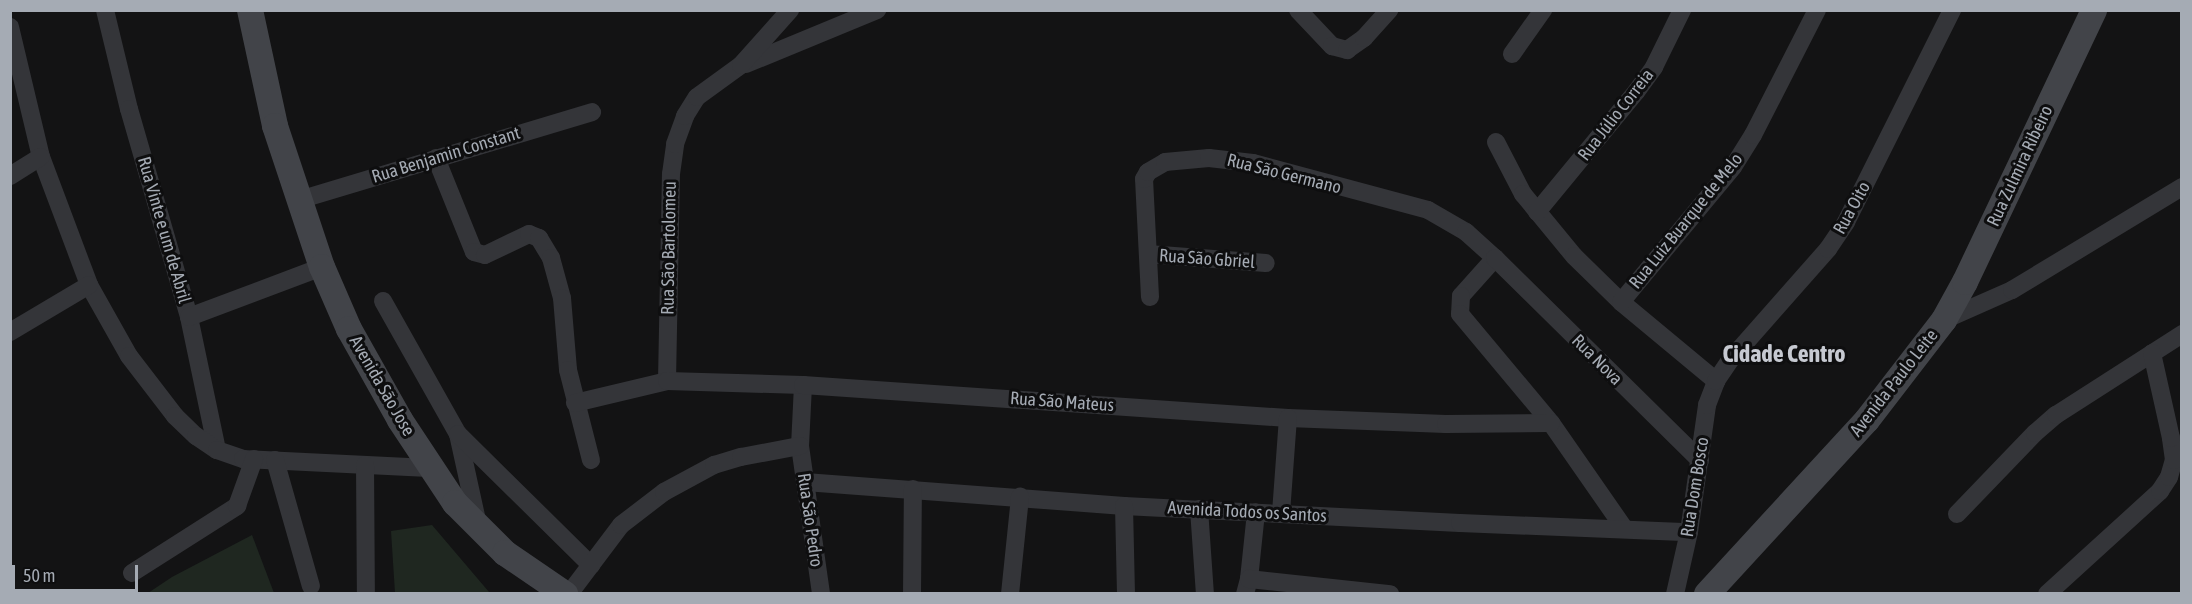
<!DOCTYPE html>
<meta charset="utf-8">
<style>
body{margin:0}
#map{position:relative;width:2192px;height:604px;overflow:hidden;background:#131314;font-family:"Asap Condensed",sans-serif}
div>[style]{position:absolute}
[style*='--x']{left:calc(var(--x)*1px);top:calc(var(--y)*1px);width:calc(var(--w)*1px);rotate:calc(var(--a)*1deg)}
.green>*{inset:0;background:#1f2720}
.street>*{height:18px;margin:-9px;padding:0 9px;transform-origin:9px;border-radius:9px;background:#343539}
.secondary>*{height:26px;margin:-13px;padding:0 13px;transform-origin:13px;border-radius:13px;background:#424449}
span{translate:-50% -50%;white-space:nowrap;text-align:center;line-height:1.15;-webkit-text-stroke:6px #0e0e0f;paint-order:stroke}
.street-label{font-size:18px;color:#a5abb4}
.district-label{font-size:24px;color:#c6c9d1;font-weight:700}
.frame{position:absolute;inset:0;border:12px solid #a5abb4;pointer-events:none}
.scale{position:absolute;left:12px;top:565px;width:126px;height:27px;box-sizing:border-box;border:3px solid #a5abb4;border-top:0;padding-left:8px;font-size:18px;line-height:21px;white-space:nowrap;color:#a5abb4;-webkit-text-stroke:4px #0e0e0f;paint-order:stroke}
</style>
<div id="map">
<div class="green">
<div style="clip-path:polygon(432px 525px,489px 592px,496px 593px,395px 593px,391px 531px)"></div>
<div style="clip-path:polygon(252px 535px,274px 593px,148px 593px,172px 577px)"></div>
</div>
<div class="street">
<div style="--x:105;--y:10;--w:102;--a:76.4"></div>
<div style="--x:129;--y:109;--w:216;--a:73.9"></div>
<div style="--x:189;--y:317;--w:136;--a:78.1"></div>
<div style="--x:1298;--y:10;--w:50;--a:46.6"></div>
<div style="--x:1332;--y:46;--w:16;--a:15"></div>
<div style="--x:1347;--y:50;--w:21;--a:-35"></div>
<div style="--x:1364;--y:38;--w:38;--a:-48"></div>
<div style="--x:10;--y:27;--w:134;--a:76.6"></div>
<div style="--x:41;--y:157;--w:137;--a:69.4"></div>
<div style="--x:89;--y:285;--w:81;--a:60.6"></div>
<div style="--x:129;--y:356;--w:76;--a:52.5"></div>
<div style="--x:175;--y:416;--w:29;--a:44"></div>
<div style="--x:196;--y:436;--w:25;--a:34"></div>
<div style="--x:217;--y:450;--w:28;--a:19"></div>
<div style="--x:243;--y:459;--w:186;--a:2.8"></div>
<div style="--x:1512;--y:54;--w:54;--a:-54.8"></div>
<div style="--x:746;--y:64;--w:142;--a:-22.4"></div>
<div style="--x:1496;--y:142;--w:59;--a:62.6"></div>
<div style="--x:1523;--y:194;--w:80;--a:50.6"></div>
<div style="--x:1574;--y:256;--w:66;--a:44.4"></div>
<div style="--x:1621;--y:302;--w:124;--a:39.7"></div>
<div style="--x:436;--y:158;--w:101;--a:68"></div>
<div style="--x:474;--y:252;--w:11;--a:15"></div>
<div style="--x:485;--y:255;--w:49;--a:-25.5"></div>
<div style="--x:529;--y:234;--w:11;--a:22"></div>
<div style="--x:539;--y:238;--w:23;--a:59"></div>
<div style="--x:551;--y:258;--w:41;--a:74.6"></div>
<div style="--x:562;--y:298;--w:72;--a:85.2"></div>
<div style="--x:568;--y:370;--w:93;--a:75.7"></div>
<div style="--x:10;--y:176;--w:36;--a:-32"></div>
<div style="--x:299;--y:200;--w:306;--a:-16.7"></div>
<div style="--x:1537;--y:212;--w:156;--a:-50.5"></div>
<div style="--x:1636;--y:92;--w:31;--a:-54"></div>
<div style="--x:1654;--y:67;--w:64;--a:-63.8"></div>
<div style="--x:1148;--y:254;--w:118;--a:4.4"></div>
<div style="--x:1495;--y:258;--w:51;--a:131.8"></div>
<div style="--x:1461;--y:296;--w:18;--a:93"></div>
<div style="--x:1460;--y:314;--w:142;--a:50.1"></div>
<div style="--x:1551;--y:423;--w:128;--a:55.2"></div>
<div style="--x:1150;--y:297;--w:118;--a:-92.9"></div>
<div style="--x:1144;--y:179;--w:8;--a:-60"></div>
<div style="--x:1148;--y:172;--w:20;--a:-30"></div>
<div style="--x:1165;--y:162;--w:44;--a:-5.2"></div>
<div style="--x:1209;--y:158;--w:44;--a:6.5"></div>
<div style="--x:1253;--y:163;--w:181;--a:15"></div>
<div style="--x:1428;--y:210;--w:44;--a:30.1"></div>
<div style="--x:1466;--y:232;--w:39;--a:42"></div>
<div style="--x:1495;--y:258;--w:288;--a:44.6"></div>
<div style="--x:383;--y:301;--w:153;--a:60.6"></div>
<div style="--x:458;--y:434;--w:93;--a:77.6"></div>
<div style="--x:1621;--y:302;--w:175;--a:-50.3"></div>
<div style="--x:1733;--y:167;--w:38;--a:-58"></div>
<div style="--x:1753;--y:135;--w:140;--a:-62.9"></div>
<div style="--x:189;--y:317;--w:142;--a:-20.6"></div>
<div style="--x:1944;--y:320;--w:74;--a:-23.8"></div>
<div style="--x:2012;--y:290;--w:199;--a:-31.2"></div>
<div style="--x:10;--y:332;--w:92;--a:-30.7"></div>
<div style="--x:667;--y:381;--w:207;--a:-88.9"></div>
<div style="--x:671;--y:174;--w:30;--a:-82"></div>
<div style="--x:675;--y:144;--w:30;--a:-70"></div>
<div style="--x:685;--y:116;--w:22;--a:-58"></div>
<div style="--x:697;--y:97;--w:54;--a:-36"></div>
<div style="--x:741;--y:65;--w:74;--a:-48.3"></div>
<div style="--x:803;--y:385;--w:61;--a:92.8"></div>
<div style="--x:800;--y:446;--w:149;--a:81.9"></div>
<div style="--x:575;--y:403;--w:95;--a:-13.4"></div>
<div style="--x:667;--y:381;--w:136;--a:1.7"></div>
<div style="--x:803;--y:385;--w:486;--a:3.9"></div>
<div style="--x:1288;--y:418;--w:158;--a:2.2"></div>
<div style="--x:1446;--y:424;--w:105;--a:-0.5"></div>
<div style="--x:458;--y:434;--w:187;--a:44.6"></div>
<div style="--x:275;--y:460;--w:131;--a:74.1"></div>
<div style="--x:365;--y:465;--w:129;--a:89.6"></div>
<div style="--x:805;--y:482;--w:320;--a:4.3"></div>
<div style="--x:1124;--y:506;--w:336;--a:2.9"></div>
<div style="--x:1460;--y:523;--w:229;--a:2.3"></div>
<div style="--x:1124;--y:506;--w:88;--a:88.7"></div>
<div style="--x:1199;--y:509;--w:85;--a:86"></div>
<div style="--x:1281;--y:513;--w:95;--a:-85.8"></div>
<div style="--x:1957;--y:514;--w:112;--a:-46.1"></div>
<div style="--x:2035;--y:433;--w:28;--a:-41"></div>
<div style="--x:2056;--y:415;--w:150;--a:-32.7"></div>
<div style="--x:132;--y:573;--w:125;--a:-32.5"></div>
<div style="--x:237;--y:506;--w:50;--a:-70.1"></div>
<div style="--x:1249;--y:579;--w:67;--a:-84"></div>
<div style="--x:569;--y:594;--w:86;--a:-53"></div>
<div style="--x:621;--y:525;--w:54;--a:-37.5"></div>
<div style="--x:664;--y:492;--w:57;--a:-28.4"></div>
<div style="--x:714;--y:465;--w:28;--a:-17"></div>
<div style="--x:741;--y:457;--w:60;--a:-10.6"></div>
<div style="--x:912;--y:594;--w:105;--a:-89.5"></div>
<div style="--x:1010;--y:594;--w:98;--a:-84.1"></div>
<div style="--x:1245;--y:594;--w:16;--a:-75"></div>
<div style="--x:1249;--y:579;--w:142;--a:6.1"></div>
<div style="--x:1675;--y:594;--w:64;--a:-77.3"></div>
<div style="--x:1689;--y:532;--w:128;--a:-81.9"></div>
<div style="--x:1707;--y:405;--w:26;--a:-69"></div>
<div style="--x:1716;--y:381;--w:27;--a:-56"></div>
<div style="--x:1731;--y:359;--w:147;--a:-48.6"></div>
<div style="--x:1828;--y:249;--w:32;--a:-56"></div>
<div style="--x:1846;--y:222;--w:237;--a:-63.4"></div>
<div style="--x:2047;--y:594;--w:153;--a:-42.3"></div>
<div style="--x:2160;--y:491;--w:17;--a:-57"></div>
<div style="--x:2169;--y:477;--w:18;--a:-74"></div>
<div style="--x:2174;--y:460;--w:22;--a:-98"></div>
<div style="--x:2171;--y:438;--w:87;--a:-102.6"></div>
</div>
<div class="secondary">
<div style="--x:250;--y:10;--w:119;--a:77.8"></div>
<div style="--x:275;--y:126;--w:149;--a:71.6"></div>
<div style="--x:322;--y:267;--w:68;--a:66.5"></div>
<div style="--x:349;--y:329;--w:104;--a:60.7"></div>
<div style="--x:400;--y:420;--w:100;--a:56.5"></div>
<div style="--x:455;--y:503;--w:71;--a:45"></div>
<div style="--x:505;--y:553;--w:73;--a:34.3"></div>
<div style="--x:1707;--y:594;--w:236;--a:-47.4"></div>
<div style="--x:1867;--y:420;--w:126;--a:-52.4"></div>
<div style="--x:1944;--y:320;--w:43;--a:-61.1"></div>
<div style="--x:1965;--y:282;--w:301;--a:-64.6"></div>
</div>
<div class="street-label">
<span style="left:1616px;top:115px;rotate:-52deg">Rua Júlio Correia</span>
<span style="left:446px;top:155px;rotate:-17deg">Rua Benjamin Constant</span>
<span style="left:2020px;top:166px;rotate:-65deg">Rua Zulmira Ribeiro</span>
<span style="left:1284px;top:174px;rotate:14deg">Rua São Germano</span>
<span style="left:1852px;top:208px;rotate:-61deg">Rua Oito</span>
<span style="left:1686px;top:221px;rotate:-51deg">Rua Luiz Buarque de Melo</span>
<span style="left:164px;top:230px;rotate:74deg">Rua Vinte e um de Abril</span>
<span style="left:669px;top:248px;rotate:-89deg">Rua São Bartolomeu</span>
<span style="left:1207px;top:259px;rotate:4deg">Rua São Gbriel</span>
<span style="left:1597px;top:360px;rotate:45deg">Rua Nova</span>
<span style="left:1894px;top:383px;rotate:-52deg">Avenida Paulo Leite</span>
<span style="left:382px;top:386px;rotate:60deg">Avenida São Jose</span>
<span style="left:1062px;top:402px;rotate:4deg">Rua São Mateus</span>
<span style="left:1695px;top:487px;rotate:-81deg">Rua Dom Bosco</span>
<span style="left:1247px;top:512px;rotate:3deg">Avenida Todos os Santos</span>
<span style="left:810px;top:520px;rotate:82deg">Rua São Pedro</span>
</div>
<div class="district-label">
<span style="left:1784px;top:354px">Cidade Centro</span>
</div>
<div class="frame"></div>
<div class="scale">50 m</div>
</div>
